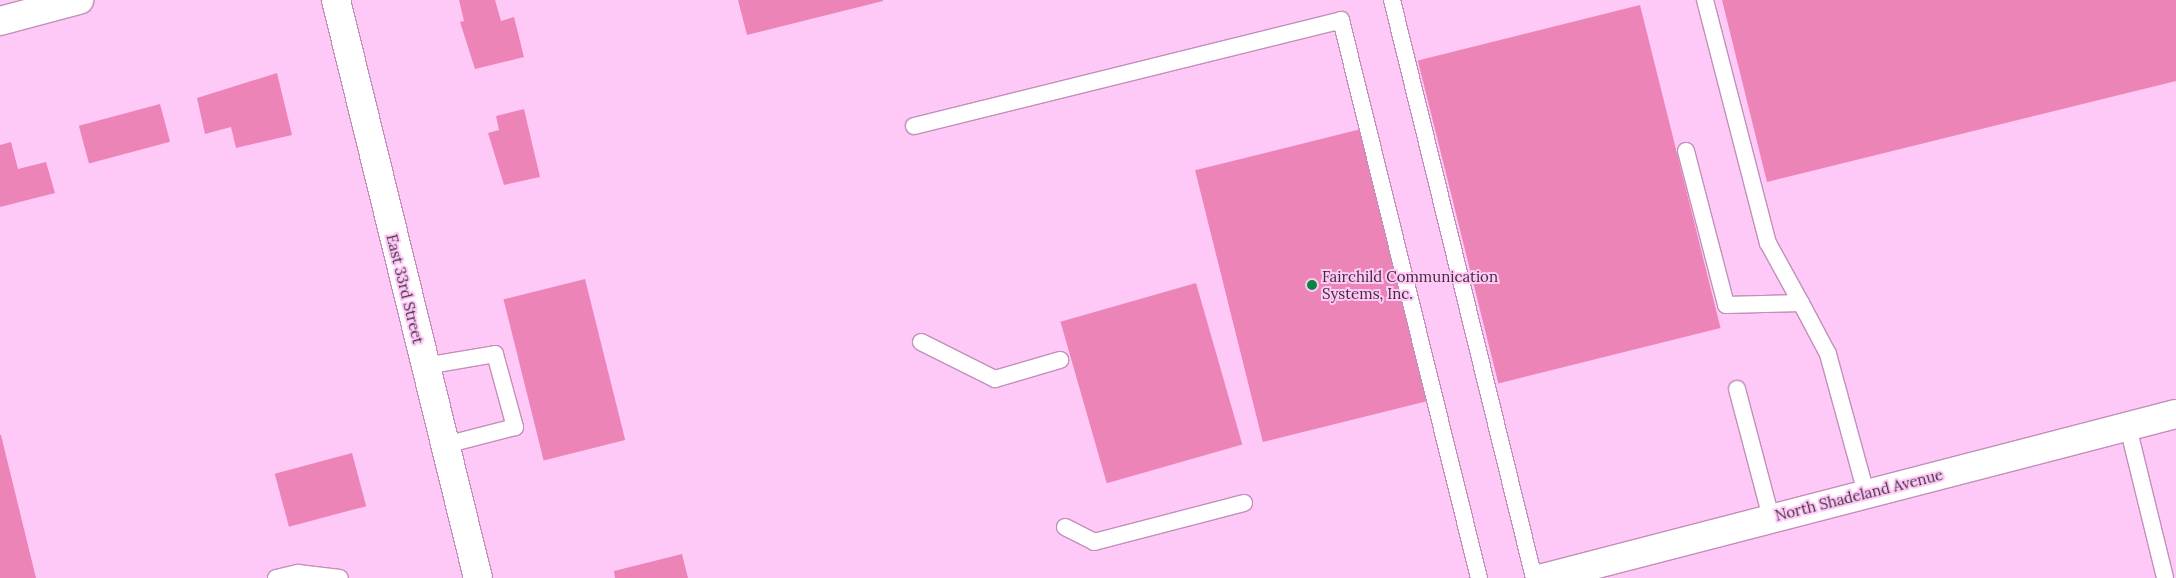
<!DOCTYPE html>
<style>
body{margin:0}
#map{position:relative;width:2176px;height:578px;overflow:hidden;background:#fec9f7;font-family:Lora,serif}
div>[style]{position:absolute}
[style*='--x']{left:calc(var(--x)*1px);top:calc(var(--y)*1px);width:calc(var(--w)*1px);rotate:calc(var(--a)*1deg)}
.building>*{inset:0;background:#ed84b7;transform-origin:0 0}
.roads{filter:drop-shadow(1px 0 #c18fbb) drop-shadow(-1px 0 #c18fbb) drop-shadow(0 1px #c18fbb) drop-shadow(0 -1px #c18fbb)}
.service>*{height:16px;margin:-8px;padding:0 8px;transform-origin:8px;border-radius:8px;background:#fff}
.minor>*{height:28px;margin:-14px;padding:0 14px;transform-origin:14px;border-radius:14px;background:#fff}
.primary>*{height:28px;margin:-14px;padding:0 14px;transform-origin:14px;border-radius:14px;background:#fff}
.dots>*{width:14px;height:14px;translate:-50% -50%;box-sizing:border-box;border:2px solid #fec9f7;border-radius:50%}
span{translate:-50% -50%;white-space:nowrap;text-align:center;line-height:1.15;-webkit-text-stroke:4px #fec9f7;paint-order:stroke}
.poi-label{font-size:15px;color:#412c3e}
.left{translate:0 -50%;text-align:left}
.street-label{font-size:15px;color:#412c3e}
</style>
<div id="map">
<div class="building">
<div style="clip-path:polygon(459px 0,495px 0,501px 21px,514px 17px,524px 57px,475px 69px,460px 22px,464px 21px)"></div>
<div style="clip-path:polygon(738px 0,883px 0,883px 1px,747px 35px)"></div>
<div style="clip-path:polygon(1722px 0,2176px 0,2176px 81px,1767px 182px)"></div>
<div style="left:1640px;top:5px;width:333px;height:229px;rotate:76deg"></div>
<div style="clip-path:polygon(277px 73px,292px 135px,236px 148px,231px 127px,205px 134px,197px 98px)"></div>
<div style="left:160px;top:104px;width:39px;height:84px;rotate:75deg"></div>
<div style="clip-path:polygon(524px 109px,540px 177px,504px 185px,488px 133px,499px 130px,496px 116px)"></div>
<div style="left:1361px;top:129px;width:280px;height:171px;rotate:76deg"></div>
<div style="clip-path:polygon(11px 142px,18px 169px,46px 162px,55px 193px,0 207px,0 145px)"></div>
<div style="left:585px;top:279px;width:166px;height:84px;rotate:76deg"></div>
<div style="left:1196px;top:283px;width:168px;height:141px;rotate:74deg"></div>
<div style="clip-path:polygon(0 435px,1px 435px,36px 578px,0 578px)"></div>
<div style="left:352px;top:453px;width:55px;height:80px;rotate:75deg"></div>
<div style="clip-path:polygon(682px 554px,688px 578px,615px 578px,614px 571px)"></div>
</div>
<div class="roads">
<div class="service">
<div style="--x:1392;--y:0;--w:595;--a:76.2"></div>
<div style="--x:1705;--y:0;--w:251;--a:75.5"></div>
<div style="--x:1768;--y:243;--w:68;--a:61.2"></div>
<div style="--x:914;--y:126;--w:440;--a:-13.9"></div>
<div style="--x:1341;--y:20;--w:575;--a:76.11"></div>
<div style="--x:1686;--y:151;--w:159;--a:75.4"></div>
<div style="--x:1726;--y:305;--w:75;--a:-1.5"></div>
<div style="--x:1801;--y:303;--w:58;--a:62.1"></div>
<div style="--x:1828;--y:354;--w:144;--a:74.7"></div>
<div style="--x:921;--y:342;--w:83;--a:26.6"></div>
<div style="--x:995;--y:379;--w:68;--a:-16.3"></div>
<div style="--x:425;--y:366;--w:71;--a:-9.7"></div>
<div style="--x:495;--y:354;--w:76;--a:74.7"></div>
<div style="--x:515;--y:427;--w:72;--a:165.6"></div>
<div style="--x:1737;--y:389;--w:133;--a:75.2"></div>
<div style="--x:2128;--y:427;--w:155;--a:76.2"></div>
<div style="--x:1065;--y:527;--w:33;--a:27"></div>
<div style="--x:1094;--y:542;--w:155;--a:-14.6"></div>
<div style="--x:276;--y:578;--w:23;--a:-13"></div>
<div style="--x:298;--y:573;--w:42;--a:6.8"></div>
</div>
<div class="minor">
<div style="--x:336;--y:0;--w:595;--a:76.2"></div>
<div style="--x:0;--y:21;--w:82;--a:-14.9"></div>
</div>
<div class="primary">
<div style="--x:1543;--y:578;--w:654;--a:-14.53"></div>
</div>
</div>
<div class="dots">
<div style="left:1312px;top:285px;background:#07843e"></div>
</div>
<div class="poi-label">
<span class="left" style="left:1322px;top:285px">Fairchild Communication<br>Systems, Inc.</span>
</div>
<div class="street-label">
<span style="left:405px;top:289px;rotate:76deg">East 33rd Street</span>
<span style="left:1859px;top:495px;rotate:-14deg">North Shadeland Avenue</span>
</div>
</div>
